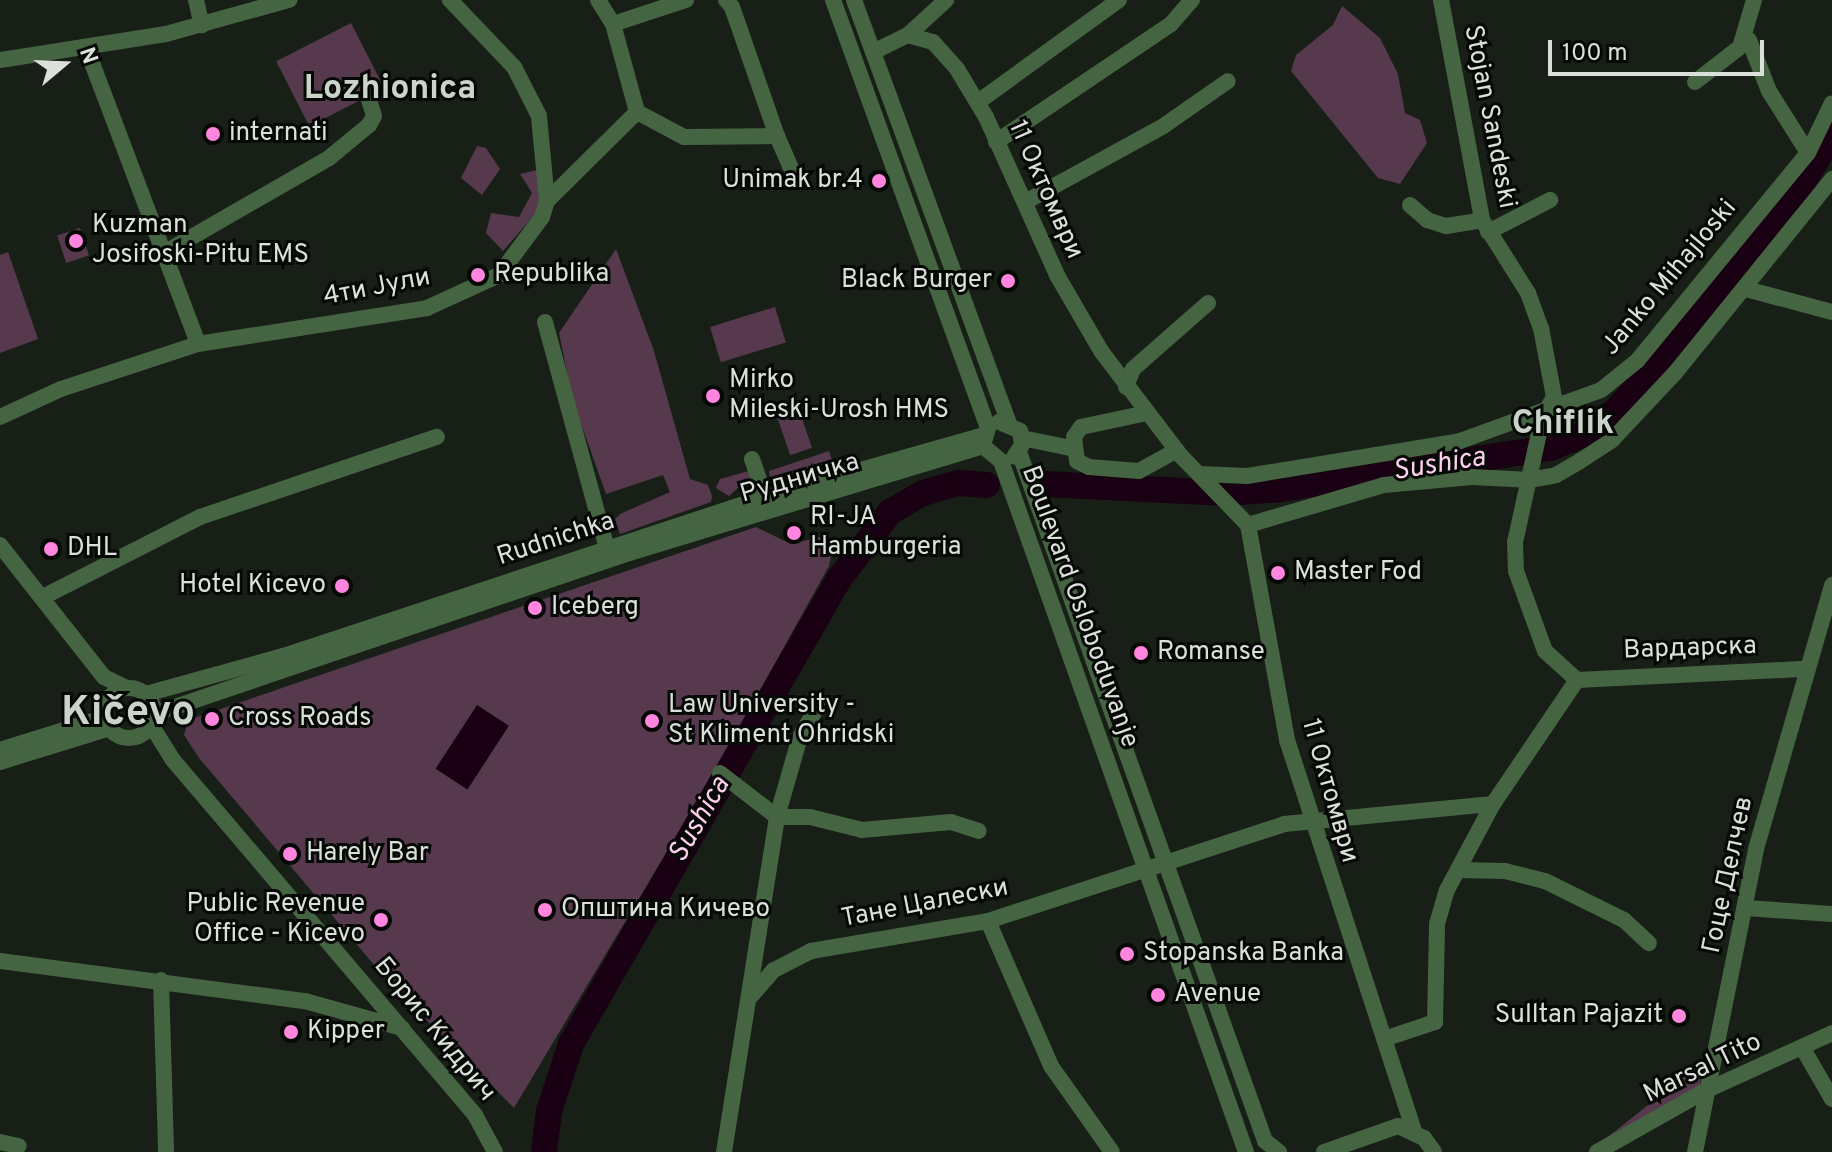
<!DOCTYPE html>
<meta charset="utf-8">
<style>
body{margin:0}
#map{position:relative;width:1832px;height:1152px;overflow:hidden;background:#181f17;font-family:Overpass,sans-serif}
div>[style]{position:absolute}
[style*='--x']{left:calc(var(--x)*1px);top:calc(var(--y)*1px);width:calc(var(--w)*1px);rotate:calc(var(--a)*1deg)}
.green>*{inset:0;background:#56394d;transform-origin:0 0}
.water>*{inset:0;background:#190012;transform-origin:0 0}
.river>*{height:26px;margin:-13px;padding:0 13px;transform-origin:13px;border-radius:13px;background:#190012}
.minor>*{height:16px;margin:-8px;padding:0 8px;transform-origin:8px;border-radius:8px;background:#456442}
.minor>.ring{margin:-8px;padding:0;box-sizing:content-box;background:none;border:16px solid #456442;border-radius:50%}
.dots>*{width:22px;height:22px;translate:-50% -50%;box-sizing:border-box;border:4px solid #060805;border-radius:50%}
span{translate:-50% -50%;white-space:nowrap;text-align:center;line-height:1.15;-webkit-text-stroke:6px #060805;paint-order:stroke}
.street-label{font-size:26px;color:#dbe0db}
.poi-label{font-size:26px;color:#dbe0db}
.left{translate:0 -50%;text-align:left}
.right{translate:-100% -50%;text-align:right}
.water-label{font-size:28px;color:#fecfef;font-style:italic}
.district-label{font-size:34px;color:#cbd4ca;font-weight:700}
.town-label{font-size:42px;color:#cbd4ca;font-weight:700}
.north{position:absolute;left:24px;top:24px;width:80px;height:80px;-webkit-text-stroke:6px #060805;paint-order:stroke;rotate:71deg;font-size:22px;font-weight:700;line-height:32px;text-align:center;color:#dbe0db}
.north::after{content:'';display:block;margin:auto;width:28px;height:36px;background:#dbe0db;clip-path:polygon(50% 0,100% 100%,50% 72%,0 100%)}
.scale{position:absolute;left:1548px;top:40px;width:216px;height:36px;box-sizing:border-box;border:4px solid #dbe0db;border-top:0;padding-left:10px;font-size:24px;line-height:28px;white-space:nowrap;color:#dbe0db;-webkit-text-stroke:6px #060805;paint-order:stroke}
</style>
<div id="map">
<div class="green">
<div style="clip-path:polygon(1342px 6px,1380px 38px,1398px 74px,1405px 113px,1420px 120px,1427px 143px,1400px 184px,1378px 178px,1291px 71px,1296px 55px,1333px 25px)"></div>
<div style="left:351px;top:23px;width:73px;height:84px;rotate:63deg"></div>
<div style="clip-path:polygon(477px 146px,486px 148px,500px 169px,482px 195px,461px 178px)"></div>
<div style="clip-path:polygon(537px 170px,542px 186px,536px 213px,503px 251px,486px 233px,491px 213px,519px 217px,532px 193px,520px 174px)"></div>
<div style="left:80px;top:228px;width:29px;height:24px;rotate:72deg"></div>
<div style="clip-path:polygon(616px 249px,654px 351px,690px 479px,708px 485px,712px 496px,711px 502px,620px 534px,615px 519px,620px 514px,670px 492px,663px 475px,606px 494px,573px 401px,559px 333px)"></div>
<div style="clip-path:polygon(8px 252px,38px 339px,0 353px,0 255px)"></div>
<div style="left:775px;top:307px;width:37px;height:68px;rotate:73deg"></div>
<div style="left:798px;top:407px;width:43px;height:23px;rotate:71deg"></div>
<div style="clip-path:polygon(829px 451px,832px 460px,826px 464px,770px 480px,769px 471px)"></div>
<div style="clip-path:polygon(752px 470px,754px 486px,739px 487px,729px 496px,716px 488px,720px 479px)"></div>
<div style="clip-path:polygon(756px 527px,791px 544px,824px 536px,834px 543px,829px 566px,718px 766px,514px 1108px,386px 979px,199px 758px,184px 735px,188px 720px)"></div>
<div style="clip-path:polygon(1701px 1063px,1700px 1088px,1604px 1140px)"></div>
</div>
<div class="water">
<div style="left:477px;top:705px;width:38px;height:76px;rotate:33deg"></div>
</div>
<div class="river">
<div style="--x:1045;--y:484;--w:182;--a:2.8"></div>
<div style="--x:1227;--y:493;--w:54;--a:-4.2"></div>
<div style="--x:1281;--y:489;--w:272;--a:-8.7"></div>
<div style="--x:1550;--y:448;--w:35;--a:-22"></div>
<div style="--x:1583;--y:435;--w:32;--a:-34"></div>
<div style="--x:1610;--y:417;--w:39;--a:-48"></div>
<div style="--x:1636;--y:388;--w:250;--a:-50.5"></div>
<div style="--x:1795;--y:195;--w:70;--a:-58.3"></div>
<div style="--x:544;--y:1152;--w:41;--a:-83"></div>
<div style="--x:549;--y:1111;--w:71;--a:-71.8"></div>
<div style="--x:571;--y:1044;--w:537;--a:-60.04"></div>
<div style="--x:839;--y:579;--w:84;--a:-52.7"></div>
<div style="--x:890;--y:512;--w:38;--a:-30"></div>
<div style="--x:923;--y:493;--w:37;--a:-16"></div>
<div style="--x:959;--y:483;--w:28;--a:4"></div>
</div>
<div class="minor">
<div style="--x:196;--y:0;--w:26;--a:77"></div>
<div style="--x:598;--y:0;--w:28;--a:58"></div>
<div style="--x:613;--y:24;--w:91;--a:74.7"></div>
<div style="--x:637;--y:112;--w:53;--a:28"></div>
<div style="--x:684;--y:137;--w:93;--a:-0.6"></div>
<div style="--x:777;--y:136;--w:50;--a:66.5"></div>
<div style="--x:726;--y:0;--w:9;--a:49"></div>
<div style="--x:732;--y:7;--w:137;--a:70.8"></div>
<div style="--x:833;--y:0;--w:455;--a:70.1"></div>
<div style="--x:988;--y:428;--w:19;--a:106"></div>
<div style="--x:983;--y:446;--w:23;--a:40"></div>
<div style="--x:1001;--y:461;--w:733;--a:70.48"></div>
<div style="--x:854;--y:0;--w:451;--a:69.9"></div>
<div style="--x:1441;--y:0;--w:224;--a:79.4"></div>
<div style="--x:1482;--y:220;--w:86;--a:57.8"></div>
<div style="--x:1528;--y:293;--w:37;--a:70"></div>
<div style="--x:1541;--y:328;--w:70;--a:79.3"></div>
<div style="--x:1554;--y:397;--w:21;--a:121"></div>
<div style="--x:1543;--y:415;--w:130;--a:102.4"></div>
<div style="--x:1515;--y:542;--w:29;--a:88"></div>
<div style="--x:1516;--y:571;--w:85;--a:70.1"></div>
<div style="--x:1545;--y:651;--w:43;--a:42.2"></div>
<div style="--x:613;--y:24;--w:77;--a:-18.2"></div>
<div style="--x:908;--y:35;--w:52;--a:-42.6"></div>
<div style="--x:1741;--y:44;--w:46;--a:-73.5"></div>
<div style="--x:86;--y:47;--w:317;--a:69.3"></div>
<div style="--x:873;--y:52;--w:39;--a:-26"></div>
<div style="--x:908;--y:35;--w:26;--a:16"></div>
<div style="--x:933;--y:42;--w:36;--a:48"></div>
<div style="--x:957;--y:69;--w:56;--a:58.9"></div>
<div style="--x:986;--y:117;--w:175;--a:65.8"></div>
<div style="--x:1058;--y:277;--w:86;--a:59.8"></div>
<div style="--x:1101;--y:351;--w:132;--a:52.7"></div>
<div style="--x:1181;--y:456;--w:96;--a:45.8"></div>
<div style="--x:1248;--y:525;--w:219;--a:79.7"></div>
<div style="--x:1287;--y:740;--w:410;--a:72"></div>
<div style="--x:0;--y:60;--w:168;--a:-8.9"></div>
<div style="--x:166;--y:34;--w:128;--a:-15.5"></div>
<div style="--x:1695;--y:82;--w:68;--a:-37.9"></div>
<div style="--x:1749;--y:40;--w:55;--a:68.6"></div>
<div style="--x:1769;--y:91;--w:73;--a:57.8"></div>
<div style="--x:978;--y:102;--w:174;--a:-35.9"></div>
<div style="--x:996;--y:142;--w:211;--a:-34"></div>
<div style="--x:1171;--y:24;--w:32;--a:-49"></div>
<div style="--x:547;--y:201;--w:127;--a:-44.7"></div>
<div style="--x:1025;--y:202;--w:156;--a:-28.7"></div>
<div style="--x:1162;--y:127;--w:80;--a:-34.9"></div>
<div style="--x:1410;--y:205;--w:23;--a:41"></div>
<div style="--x:1427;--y:220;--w:20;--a:18"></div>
<div style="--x:1446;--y:226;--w:36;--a:-9"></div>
<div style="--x:1488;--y:232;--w:70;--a:-27.3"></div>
<div style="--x:164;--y:253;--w:190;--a:-29.9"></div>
<div style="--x:329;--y:158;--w:52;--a:-39.5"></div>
<div style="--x:369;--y:125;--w:10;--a:-61"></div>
<div style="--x:374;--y:116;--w:17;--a:-107"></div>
<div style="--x:1746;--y:289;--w:89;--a:15"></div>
<div style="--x:545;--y:322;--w:234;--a:74.7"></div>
<div style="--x:1126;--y:387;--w:19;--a:-69"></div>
<div style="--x:1133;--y:369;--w:100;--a:-41.3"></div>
<div style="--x:1147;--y:413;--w:67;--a:168"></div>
<div style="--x:1081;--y:427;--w:12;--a:125"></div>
<div style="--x:1074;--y:437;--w:24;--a:83"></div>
<div style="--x:1077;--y:461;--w:13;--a:27"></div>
<div style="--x:1089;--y:467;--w:50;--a:4.6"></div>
<div style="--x:1139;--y:471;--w:43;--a:-28.9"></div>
<div style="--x:0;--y:417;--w:67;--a:-24.7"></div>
<div style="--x:61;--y:389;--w:144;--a:-18.2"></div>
<div style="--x:198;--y:344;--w:232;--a:-8.9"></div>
<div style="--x:427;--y:308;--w:79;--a:-24.6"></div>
<div style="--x:499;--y:275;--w:72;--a:-53.4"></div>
<div style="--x:542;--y:217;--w:17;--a:-73"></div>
<div style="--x:547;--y:201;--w:85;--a:-95.4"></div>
<div style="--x:539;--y:116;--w:55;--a:-117"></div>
<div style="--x:514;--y:67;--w:93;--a:-133.7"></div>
<div style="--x:999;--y:422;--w:23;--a:23"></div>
<div style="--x:1020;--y:431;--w:14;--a:82"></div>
<div style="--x:1022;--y:445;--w:14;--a:124"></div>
<div style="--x:1022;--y:438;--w:54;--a:11.7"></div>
<div style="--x:1019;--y:452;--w:732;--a:70.35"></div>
<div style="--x:1265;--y:1141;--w:18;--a:38"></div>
<div style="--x:752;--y:459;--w:40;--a:71.1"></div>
<div style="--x:1200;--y:474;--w:47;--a:2.4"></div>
<div style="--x:1247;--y:476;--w:216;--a:-9.3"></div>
<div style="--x:1460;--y:441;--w:150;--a:-19.9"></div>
<div style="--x:1601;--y:390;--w:46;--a:-38.9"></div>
<div style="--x:1637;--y:361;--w:269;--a:-50.6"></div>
<div style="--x:1808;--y:153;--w:55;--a:-64.4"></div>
<div style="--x:1248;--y:525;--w:142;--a:-16.4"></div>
<div style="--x:1384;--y:485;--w:88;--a:-5.2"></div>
<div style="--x:1472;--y:477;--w:57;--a:3"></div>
<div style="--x:1529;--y:480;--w:27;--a:-10"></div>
<div style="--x:1556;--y:475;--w:28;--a:-30"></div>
<div style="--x:1580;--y:461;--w:38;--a:-33"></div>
<div style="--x:1612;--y:440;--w:92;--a:-46.8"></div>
<div style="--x:1675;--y:373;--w:250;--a:-51"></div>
<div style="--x:0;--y:545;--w:168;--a:51.8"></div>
<div style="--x:104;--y:677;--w:25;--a:26"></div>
<div style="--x:43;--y:597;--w:176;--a:-27"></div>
<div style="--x:200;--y:517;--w:250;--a:-18.7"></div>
<div style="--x:1577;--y:680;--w:228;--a:-2.8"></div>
<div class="ring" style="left:104px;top:688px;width:34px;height:34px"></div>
<div style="--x:146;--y:694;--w:142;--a:-15.5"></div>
<div style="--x:283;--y:656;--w:508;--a:-18.26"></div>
<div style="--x:765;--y:497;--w:228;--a:-15.8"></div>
<div style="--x:154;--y:714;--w:502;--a:-18.72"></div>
<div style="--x:629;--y:553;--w:370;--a:-16.8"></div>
<div style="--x:151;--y:725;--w:41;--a:57.8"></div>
<div style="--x:173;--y:760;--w:466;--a:49.6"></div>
<div style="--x:475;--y:1115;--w:42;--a:61.6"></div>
<div style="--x:0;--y:750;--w:110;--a:-17.4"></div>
<div style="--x:0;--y:762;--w:115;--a:-17.2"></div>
<div style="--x:720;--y:773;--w:72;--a:37.7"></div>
<div style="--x:777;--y:817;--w:33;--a:0"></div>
<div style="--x:810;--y:817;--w:54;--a:14"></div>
<div style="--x:862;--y:830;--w:89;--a:-5.1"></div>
<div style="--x:951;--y:822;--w:29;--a:18"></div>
<div style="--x:1458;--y:870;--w:47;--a:1.2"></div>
<div style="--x:1505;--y:871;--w:41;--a:14"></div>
<div style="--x:1545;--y:881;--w:88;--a:26.3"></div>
<div style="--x:1624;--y:920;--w:34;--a:43"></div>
<div style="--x:1746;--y:908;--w:86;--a:4"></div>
<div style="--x:988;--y:921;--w:158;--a:66.5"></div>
<div style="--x:1051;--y:1066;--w:105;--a:54.7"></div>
<div style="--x:0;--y:961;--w:308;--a:7.5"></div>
<div style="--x:305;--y:1001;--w:101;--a:15.6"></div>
<div style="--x:161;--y:980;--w:172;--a:88.3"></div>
<div style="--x:752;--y:995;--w:33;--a:-49"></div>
<div style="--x:774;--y:970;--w:42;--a:-27.2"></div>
<div style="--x:811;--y:951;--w:180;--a:-9.6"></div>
<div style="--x:988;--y:921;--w:311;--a:-18.1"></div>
<div style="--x:1284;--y:824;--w:210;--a:-5.5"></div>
<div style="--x:1384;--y:1039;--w:54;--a:-18.4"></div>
<div style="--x:1435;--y:1022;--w:98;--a:-88.8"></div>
<div style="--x:1437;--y:924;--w:35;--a:-74"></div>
<div style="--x:1447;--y:890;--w:98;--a:-61.9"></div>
<div style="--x:1493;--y:804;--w:150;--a:-55.9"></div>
<div style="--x:1802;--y:1047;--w:60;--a:60"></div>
<div style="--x:0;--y:1142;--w:19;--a:12"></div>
<div style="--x:724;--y:1152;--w:339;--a:-81"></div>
<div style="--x:777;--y:817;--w:83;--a:-74"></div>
<div style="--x:800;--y:737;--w:40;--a:-60.3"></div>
<div style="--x:1324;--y:1152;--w:78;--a:-19.4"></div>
<div style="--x:1398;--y:1126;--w:29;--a:25"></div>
<div style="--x:1424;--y:1138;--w:17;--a:54"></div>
<div style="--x:1597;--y:1152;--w:124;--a:-29.5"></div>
<div style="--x:1705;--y:1091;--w:140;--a:-24.5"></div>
<div style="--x:1695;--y:1152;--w:309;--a:-78.6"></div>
<div style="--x:1756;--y:849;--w:275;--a:-73.9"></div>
</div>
<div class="dots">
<div style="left:213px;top:134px;background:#ff85df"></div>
<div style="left:879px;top:181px;background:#ff85df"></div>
<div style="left:76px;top:241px;background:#ff85df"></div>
<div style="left:478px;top:275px;background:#ff85df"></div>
<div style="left:1008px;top:281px;background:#ff85df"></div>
<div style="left:713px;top:396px;background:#ff85df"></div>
<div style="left:794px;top:533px;background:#ff85df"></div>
<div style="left:51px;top:549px;background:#ff85df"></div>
<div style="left:1278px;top:573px;background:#ff85df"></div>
<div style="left:342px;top:586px;background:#ff85df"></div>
<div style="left:535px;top:608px;background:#ff85df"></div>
<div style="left:1141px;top:653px;background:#ff85df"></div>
<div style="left:212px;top:719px;background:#ff85df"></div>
<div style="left:652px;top:721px;background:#ff85df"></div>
<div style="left:290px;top:854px;background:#ff85df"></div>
<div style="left:545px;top:910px;background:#ff85df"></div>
<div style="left:381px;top:920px;background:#ff85df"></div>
<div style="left:1127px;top:954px;background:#ff85df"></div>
<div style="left:1158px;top:995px;background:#ff85df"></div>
<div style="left:1679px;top:1016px;background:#ff85df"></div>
<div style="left:291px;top:1032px;background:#ff85df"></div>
</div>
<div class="street-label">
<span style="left:1489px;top:117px;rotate:79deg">Stojan Sandeski</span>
<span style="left:1045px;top:190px;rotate:66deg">11 Октомври</span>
<span style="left:1670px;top:278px;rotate:-50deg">Janko Mihajloski</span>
<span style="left:377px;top:288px;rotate:-11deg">4ти Јули</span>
<span style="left:800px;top:479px;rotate:-16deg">Рудничка</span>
<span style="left:556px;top:540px;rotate:-18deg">Rudnichka</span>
<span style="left:1079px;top:607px;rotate:70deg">Boulevard Osloboduvanje</span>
<span style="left:1690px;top:649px;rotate:-2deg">Вардарска</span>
<span style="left:1329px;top:791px;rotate:74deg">11 Октомври</span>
<span style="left:1729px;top:875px;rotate:-78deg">Гоце Делчев</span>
<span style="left:925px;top:904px;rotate:-11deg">Тане Цалески</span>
<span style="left:434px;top:1030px;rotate:51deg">Борис Кидрич</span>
<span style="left:1703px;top:1069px;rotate:-26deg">Marsal Tito</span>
</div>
<div class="poi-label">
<span class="left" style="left:229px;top:134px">internati</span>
<span class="right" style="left:863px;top:181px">Unimak br.4</span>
<span class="left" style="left:92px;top:241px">Kuzman<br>Josifoski-Pitu EMS</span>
<span class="left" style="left:494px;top:275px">Republika</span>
<span class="right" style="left:992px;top:281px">Black Burger</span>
<span class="left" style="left:729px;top:396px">Mirko<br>Mileski-Urosh HMS</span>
<span class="left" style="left:810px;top:533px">RI-JA<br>Hamburgeria</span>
<span class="left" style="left:67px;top:549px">DHL</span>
<span class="left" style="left:1294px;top:573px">Master Fod</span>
<span class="right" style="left:326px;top:586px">Hotel Kicevo</span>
<span class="left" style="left:551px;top:608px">Iceberg</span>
<span class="left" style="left:1157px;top:653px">Romanse</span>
<span class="left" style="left:668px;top:721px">Law University -<br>St Kliment Ohridski</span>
<span class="left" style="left:228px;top:719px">Cross Roads</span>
<span class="left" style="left:306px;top:854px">Harely Bar</span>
<span class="right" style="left:365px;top:920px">Public Revenue<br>Office - Kicevo</span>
<span class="left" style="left:561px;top:910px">Општина Кичево</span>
<span class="left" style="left:1143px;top:954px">Stopanska Banka</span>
<span class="left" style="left:1174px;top:995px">Avenue</span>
<span class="right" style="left:1663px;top:1016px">Sulltan Pajazit</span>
<span class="left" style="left:307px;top:1032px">Kipper</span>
</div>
<div class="water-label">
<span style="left:1439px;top:465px;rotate:-9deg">Sushica</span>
<span style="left:700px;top:820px;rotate:-60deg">Sushica</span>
</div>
<div class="district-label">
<span style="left:390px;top:90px">Lozhionica</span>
<span style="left:1563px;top:425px">Chiflik</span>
</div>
<div class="town-label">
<span style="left:128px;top:714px">Kičevo</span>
</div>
<div class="north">N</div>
<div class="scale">100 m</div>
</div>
